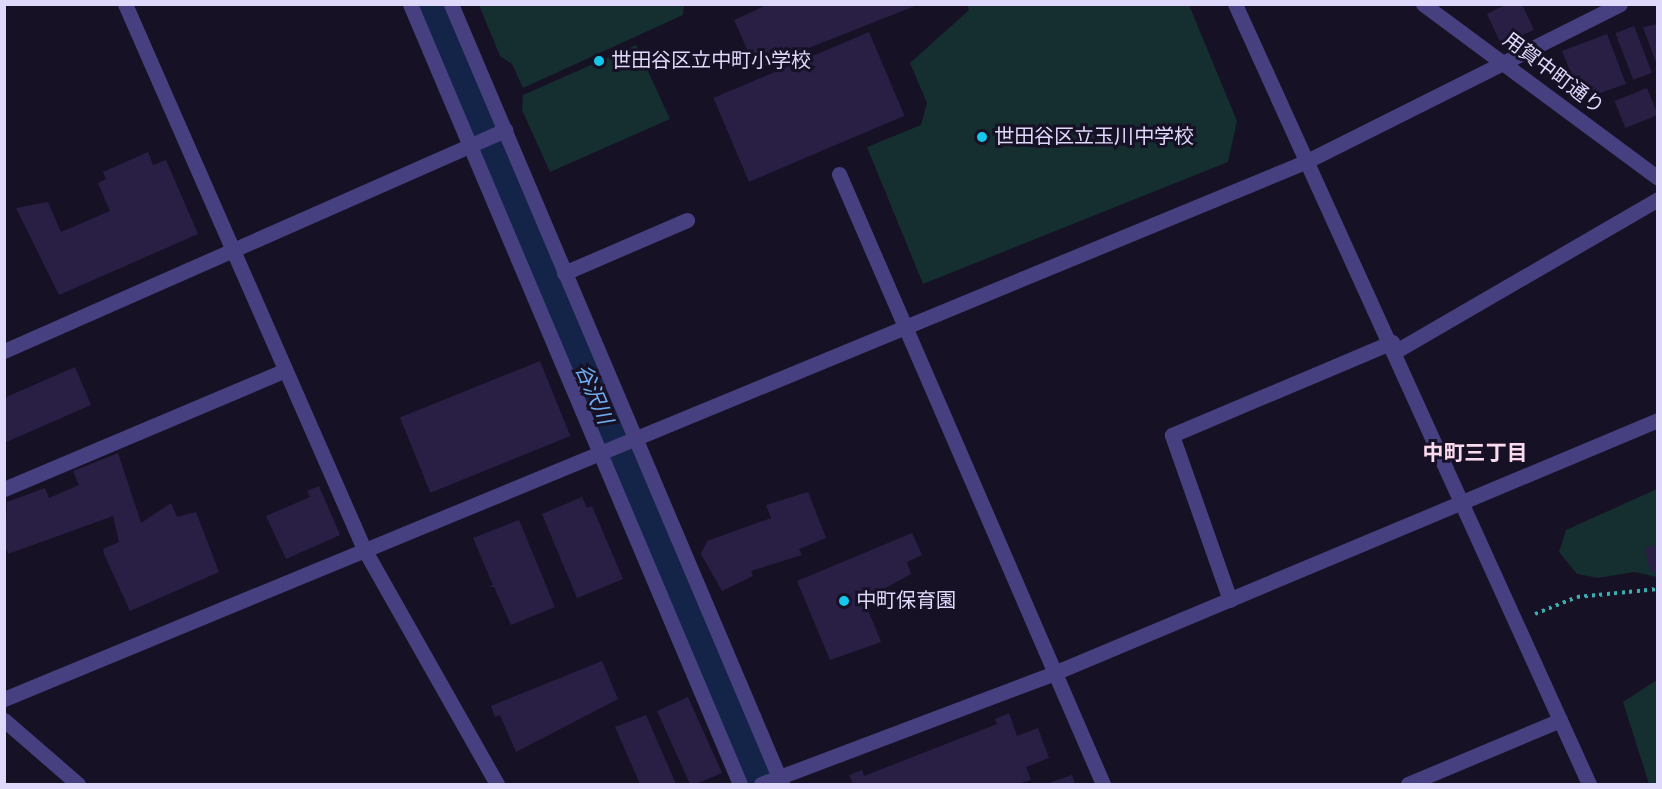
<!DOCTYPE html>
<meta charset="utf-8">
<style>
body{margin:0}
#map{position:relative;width:1662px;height:789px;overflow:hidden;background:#161125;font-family:"Source Sans 3","Noto Sans JP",sans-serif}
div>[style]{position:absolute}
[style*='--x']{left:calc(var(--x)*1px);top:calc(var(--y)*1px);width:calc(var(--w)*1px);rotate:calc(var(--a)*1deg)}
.green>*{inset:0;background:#152e2f}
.river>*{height:48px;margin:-24px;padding:0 24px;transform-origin:24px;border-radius:24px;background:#132448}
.building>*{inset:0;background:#291f44;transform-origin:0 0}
.path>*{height:4px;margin-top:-2px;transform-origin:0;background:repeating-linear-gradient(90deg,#3aaeae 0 3px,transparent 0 7.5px)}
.minor>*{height:15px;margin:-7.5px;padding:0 7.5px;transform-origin:7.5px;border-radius:7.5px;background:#474080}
.dots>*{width:16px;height:16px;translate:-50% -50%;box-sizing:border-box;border:3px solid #161125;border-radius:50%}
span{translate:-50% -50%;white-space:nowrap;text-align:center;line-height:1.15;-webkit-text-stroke:6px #161125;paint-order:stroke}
.poi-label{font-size:20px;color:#dfd9fc}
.left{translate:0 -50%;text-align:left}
.street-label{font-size:20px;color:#dfd9fc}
.water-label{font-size:21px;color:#70aef3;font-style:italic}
.neighbourhood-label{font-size:21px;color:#fcdaee;font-weight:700}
.frame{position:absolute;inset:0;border:6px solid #dfd9fc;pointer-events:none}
</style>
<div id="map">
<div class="green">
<div style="clip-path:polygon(479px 5px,684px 5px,683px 15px,523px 88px,512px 64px,500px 56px)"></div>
<div style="clip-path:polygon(967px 5px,1189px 5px,1237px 121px,1228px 162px,923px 284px,867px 147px,921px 125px,927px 103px,910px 63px,969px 10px)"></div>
<div style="clip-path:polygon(636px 45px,670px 119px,550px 172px,522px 110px,523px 95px)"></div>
<div style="clip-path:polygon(1657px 489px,1657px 577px,1634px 572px,1598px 578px,1577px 574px,1559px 552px,1566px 530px)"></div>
<div style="clip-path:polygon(1657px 680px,1657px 784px,1649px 784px,1623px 702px)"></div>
</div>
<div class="river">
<div style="--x:430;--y:4;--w:846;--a:67.19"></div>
</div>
<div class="building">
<div style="clip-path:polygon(769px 4px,920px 4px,756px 69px,734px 20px)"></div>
<div style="clip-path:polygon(1507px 4px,1522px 4px,1534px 30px,1501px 44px,1487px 14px)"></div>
<div style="clip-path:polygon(1658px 24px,1658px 65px,1657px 65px,1643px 27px)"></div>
<div style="left:1634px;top:26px;width:50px;height:20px;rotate:69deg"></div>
<div style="left:869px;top:32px;width:91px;height:169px;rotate:67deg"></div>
<div style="clip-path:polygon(1607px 34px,1626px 84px,1592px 96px,1574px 81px,1562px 51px)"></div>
<div style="left:1647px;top:88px;width:29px;height:35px;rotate:68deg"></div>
<div style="clip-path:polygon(148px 152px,153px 165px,166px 160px,198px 234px,59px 295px,16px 208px,48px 202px,61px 232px,110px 211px,98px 183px,106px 179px,103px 172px)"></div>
<div style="left:540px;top:361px;width:81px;height:151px;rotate:68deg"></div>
<div style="clip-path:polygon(75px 367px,91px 405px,4px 443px,4px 398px)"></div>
<div style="clip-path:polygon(118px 453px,141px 523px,171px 503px,177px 517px,196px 512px,219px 572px,130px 611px,104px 554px,103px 549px,119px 542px,113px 516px,8px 554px,5px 545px,7px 502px,45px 488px,49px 498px,79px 485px,73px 471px)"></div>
<div style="clip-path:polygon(319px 486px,340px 535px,286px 559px,266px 516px,310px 497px,307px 491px)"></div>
<div style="clip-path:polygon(808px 492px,826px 538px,799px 549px,802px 555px,751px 571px,753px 576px,722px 591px,701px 554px,707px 541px,771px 518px,766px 505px)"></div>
<div style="clip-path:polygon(582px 497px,587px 508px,592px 506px,623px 579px,577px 598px,542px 514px)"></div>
<div style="clip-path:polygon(519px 520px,555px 607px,511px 625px,494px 587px,488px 587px,493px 585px,473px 538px)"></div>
<div style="clip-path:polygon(912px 533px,922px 555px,907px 562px,911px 574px,864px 600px,881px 642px,830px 660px,797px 581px)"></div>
<div style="clip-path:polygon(1658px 545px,1658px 571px,1650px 572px,1645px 547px)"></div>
<div style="clip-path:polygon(602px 661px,618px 699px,516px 752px,500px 715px,495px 717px,491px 706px)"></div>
<div style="clip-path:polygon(688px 697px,722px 773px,696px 784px,690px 784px,657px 711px)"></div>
<div style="clip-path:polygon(1009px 713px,1017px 736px,1038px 728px,1049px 758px,1026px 767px,1031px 780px,1018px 784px,853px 784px,849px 775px,862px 770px,864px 776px,997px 724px,995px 719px)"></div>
<div style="clip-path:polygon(646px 715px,676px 784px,640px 784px,615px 727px)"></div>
<div style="clip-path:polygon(1072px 775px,1075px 784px,1046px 784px)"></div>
</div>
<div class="path">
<div style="--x:1535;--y:614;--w:45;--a:-22"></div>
<div style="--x:1577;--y:597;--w:81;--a:-5.6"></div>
</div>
<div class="minor">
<div style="--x:125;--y:4;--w:595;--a:66.32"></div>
<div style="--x:364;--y:549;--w:270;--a:60.5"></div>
<div style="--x:410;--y:4;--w:847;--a:67.07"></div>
<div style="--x:451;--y:4;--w:847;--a:67.01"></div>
<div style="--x:1235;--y:4;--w:857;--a:65.59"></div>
<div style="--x:1423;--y:4;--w:292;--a:36.5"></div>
<div style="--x:839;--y:174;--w:665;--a:66.6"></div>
<div style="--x:564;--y:273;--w:134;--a:-23.3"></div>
<div style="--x:4;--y:351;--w:548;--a:-23.8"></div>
<div style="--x:1396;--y:351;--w:303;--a:-30.1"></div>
<div style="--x:4;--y:489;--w:304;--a:-22.9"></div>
<div style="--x:1230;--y:600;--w:175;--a:-109.4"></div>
<div style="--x:1172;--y:435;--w:239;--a:-22.9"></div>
<div style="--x:4;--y:699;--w:1407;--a:-22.43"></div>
<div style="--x:1305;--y:162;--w:352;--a:-26.6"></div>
<div style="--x:4;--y:720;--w:98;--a:40.9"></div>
<div style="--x:761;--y:784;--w:313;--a:-20.7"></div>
<div style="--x:1054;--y:673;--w:655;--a:-22.73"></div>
<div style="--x:1408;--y:784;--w:165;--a:-22.8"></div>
</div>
<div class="dots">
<div style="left:599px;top:61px;background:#15c8eb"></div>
<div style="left:982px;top:137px;background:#15c8eb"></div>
<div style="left:844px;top:601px;background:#15c8eb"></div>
</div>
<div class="poi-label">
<span class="left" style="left:611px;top:61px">世田谷区立中町小学校</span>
<span class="left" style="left:994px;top:137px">世田谷区立玉川中学校</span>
<span class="left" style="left:856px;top:601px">中町保育園</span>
</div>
<div class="street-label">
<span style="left:1553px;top:74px;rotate:37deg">用賀中町通り</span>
</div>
<div class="water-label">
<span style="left:594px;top:394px;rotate:67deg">谷沢川</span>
</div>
<div class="neighbourhood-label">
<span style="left:1475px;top:453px">中町三丁目</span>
</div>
<div class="frame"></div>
</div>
